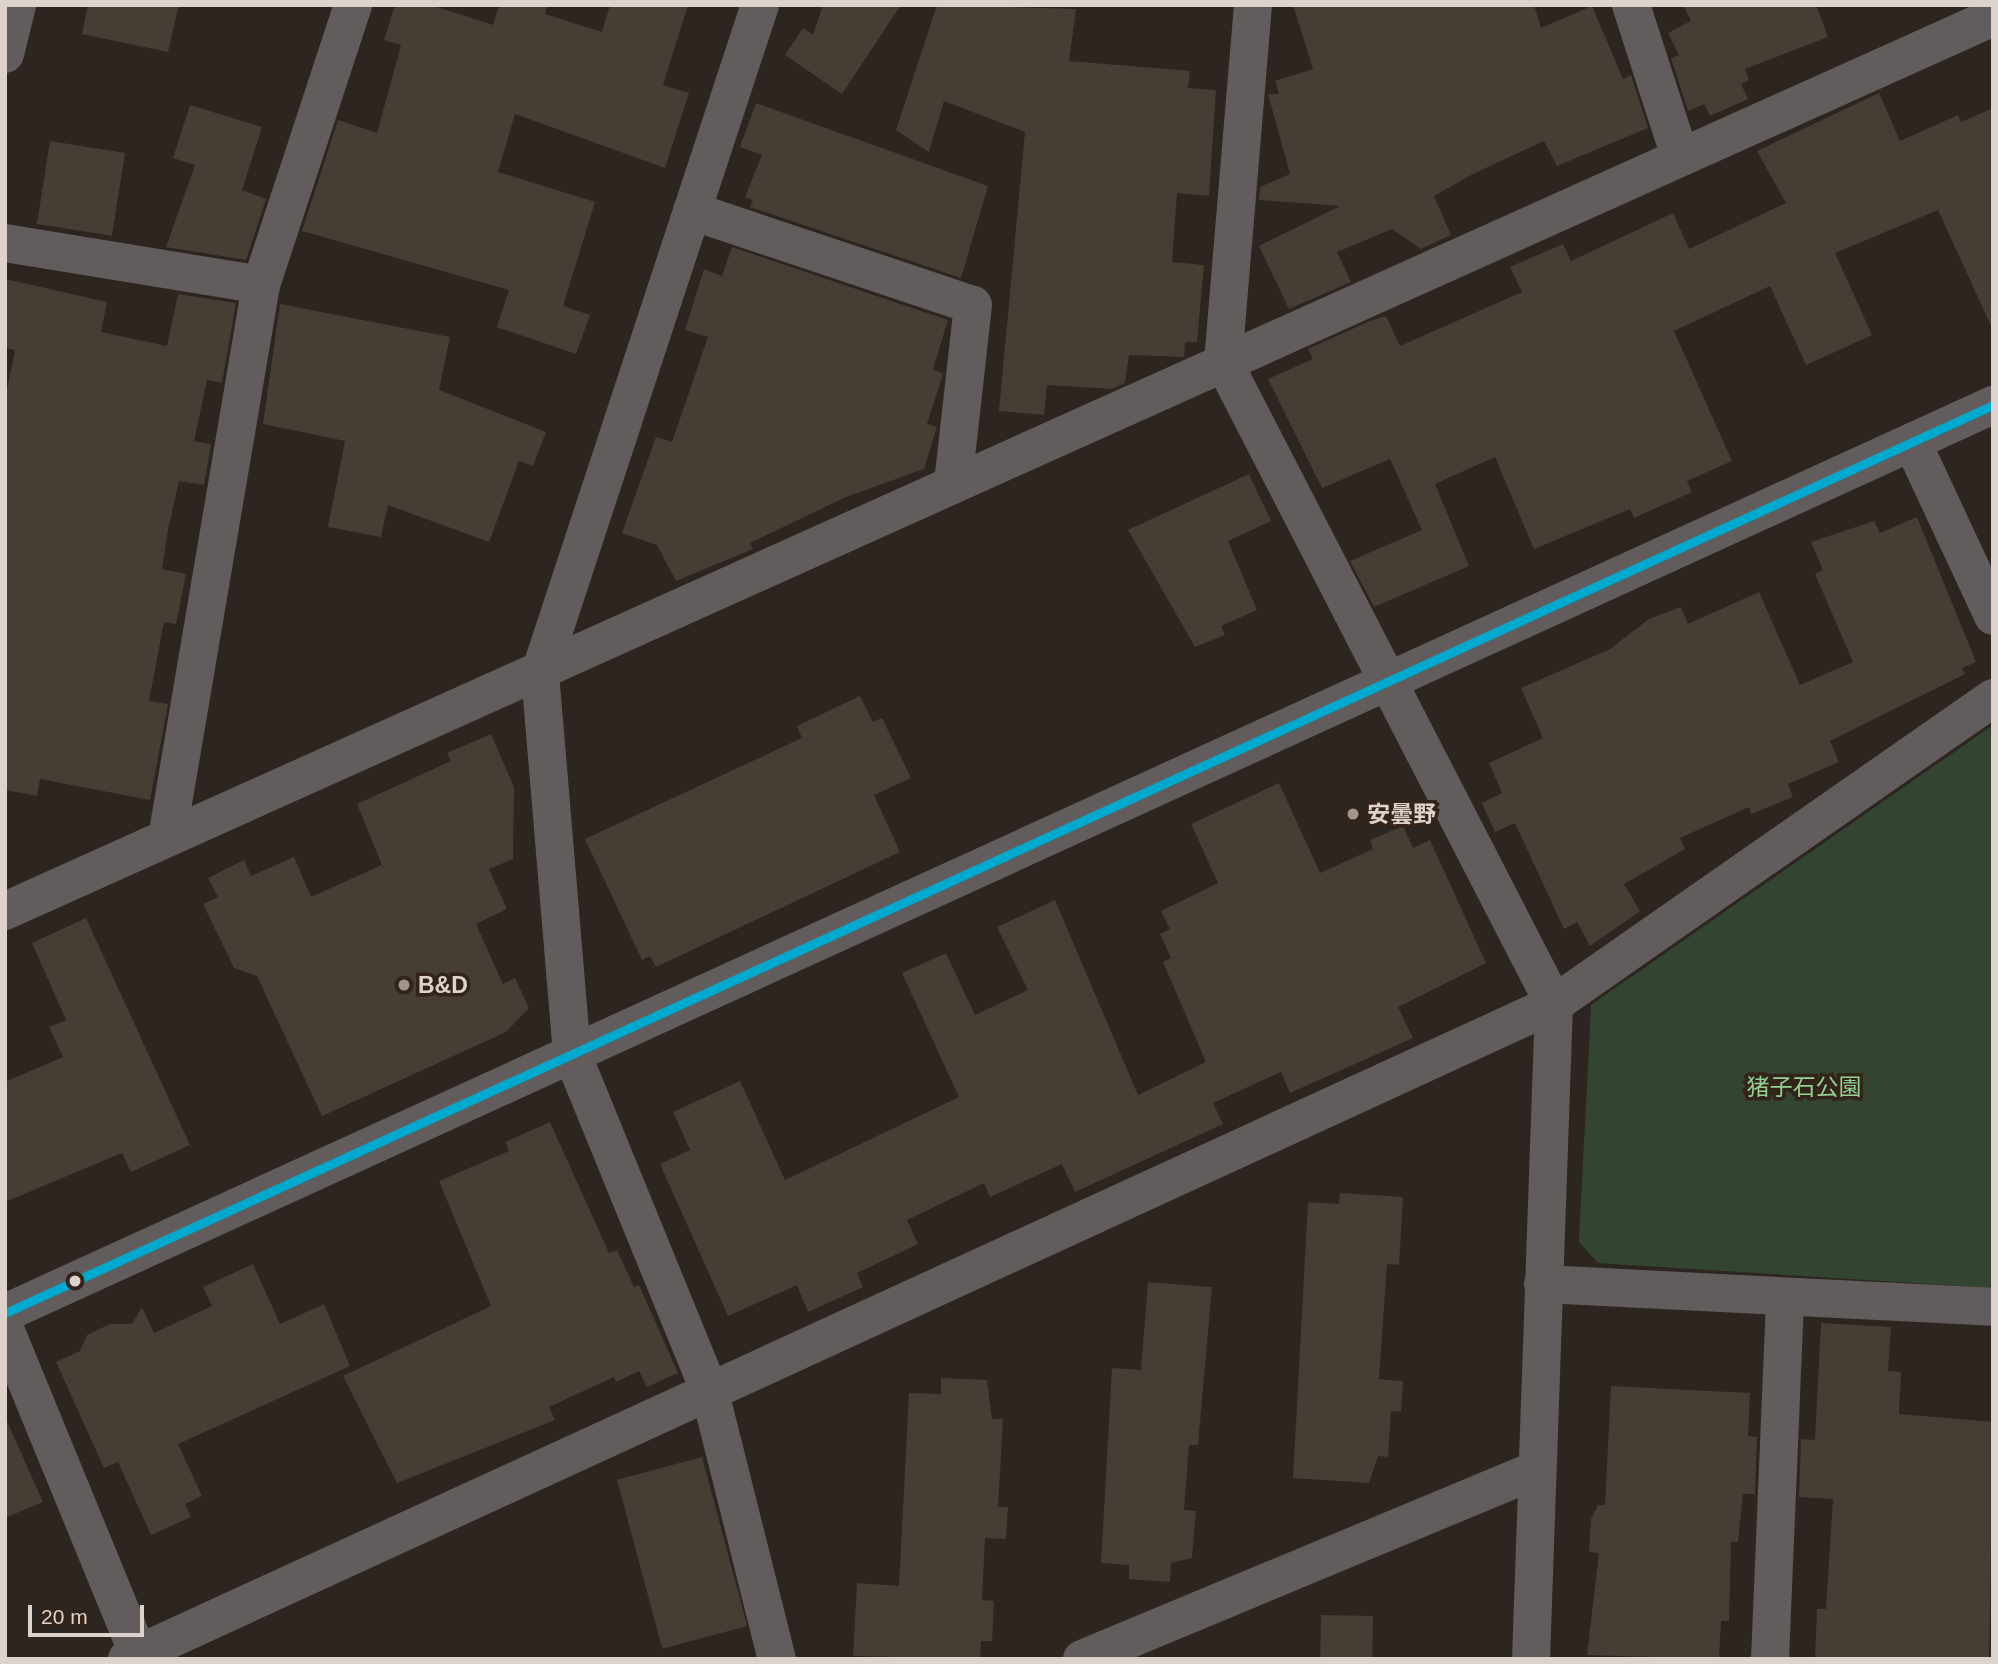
<!DOCTYPE html>
<meta charset="utf-8">
<style>
body{margin:0}
#map{position:relative;width:1998px;height:1664px;overflow:hidden;background:#2d2520;font-family:Arial,"Noto Sans JP",sans-serif}
div>[style]{position:absolute}
[style*='--x']{left:calc(var(--x)*1px);top:calc(var(--y)*1px);width:calc(var(--w)*1px);rotate:calc(var(--a)*1deg)}
.green>*{inset:0;background:#334530}
.building>*{inset:0;background:#463d34;transform-origin:0 0}
.minor>*{height:38px;margin:-19px;padding:0 19px;transform-origin:19px;border-radius:19px;background:#625c5c}
.tertiary>*{height:38px;margin:-19px;padding:0 19px;transform-origin:19px;border-radius:19px;background:#625c5c}
.bus-1>*{height:9px;margin:-4.5px;padding:0 4.5px;transform-origin:4.5px;border-radius:4.5px;background:#00a9ce}
.dots>*{width:19px;height:19px;translate:-50% -50%;box-sizing:border-box;border:4px solid #33241a;border-radius:50%}
span{translate:-50% -50%;white-space:nowrap;text-align:center;line-height:1.15;-webkit-text-stroke:7px #33241a;paint-order:stroke}
.poi-label{font-size:23px;color:#ded3cc;font-weight:700}
.left{translate:0 -50%;text-align:left}
.park-label{font-size:23px;color:#93d192}
.frame{position:absolute;inset:0;border:7px solid #ded3cc;pointer-events:none}
.scale{position:absolute;left:28px;top:1605px;width:116px;height:32px;box-sizing:border-box;border:4px solid #ded3cc;border-top:0;padding-left:9px;font-size:21px;line-height:24px;white-space:nowrap;color:#ded3cc;-webkit-text-stroke:5px #33241a;paint-order:stroke}
</style>
<div id="map">
<div class="green">
<div style="clip-path:polygon(1993px 725px,1993px 1288px,1598px 1263px,1579px 1242px,1591px 1005px)"></div>
</div>
<div class="building">
<div style="clip-path:polygon(88px 5px,179px 5px,168px 52px,82px 34px)"></div>
<div style="clip-path:polygon(395px 5px,431px 5px,493px 25px,499px 5px,547px 5px,545px 14px,602px 32px,610px 5px,688px 5px,663px 85px,689px 93px,665px 168px,515px 114px,498px 172px,595px 202px,563px 306px,590px 315px,576px 354px,497px 327px,509px 290px,302px 231px,338px 120px,377px 133px,401px 45px,384px 40px)"></div>
<div style="clip-path:polygon(823px 5px,901px 5px,842px 94px,785px 55px,803px 28px,813px 35px)"></div>
<div style="clip-path:polygon(937px 5px,1076px 9px,1069px 61px,1190px 71px,1188px 88px,1216px 90px,1209px 196px,1177px 193px,1172px 262px,1204px 265px,1197px 342px,1185px 342px,1184px 357px,1129px 355px,1125px 383px,1112px 389px,1047px 385px,1044px 415px,999px 411px,1025px 132px,944px 101px,929px 152px,896px 130px)"></div>
<div style="clip-path:polygon(1293px 5px,1534px 5px,1541px 28px,1592px 6px,1623px 79px,1631px 75px,1648px 128px,1557px 166px,1544px 141px,1473px 174px,1434px 196px,1451px 235px,1421px 249px,1392px 229px,1337px 252px,1351px 282px,1289px 309px,1259px 246px,1340px 206px,1259px 200px,1260px 187px,1290px 174px,1268px 94px,1279px 94px,1275px 81px,1313px 69px)"></div>
<div style="clip-path:polygon(1683px 5px,1816px 5px,1828px 37px,1745px 69px,1749px 80px,1741px 84px,1748px 99px,1710px 116px,1704px 104px,1688px 111px,1671px 58px,1679px 55px,1668px 33px,1691px 21px)"></div>
<div style="clip-path:polygon(1879px 93px,1900px 141px,1958px 115px,1961px 122px,1993px 108px,1993px 330px,1938px 210px,1835px 253px,1872px 335px,1806px 365px,1770px 286px,1674px 331px,1732px 461px,1687px 481px,1692px 492px,1634px 518px,1630px 509px,1534px 549px,1495px 457px,1435px 484px,1469px 566px,1374px 607px,1350px 561px,1422px 530px,1390px 459px,1322px 488px,1268px 379px,1313px 359px,1308px 349px,1370px 321px,1386px 316px,1400px 346px,1522px 292px,1510px 267px,1563px 244px,1571px 261px,1673px 213px,1689px 249px,1786px 203px,1757px 151px)"></div>
<div style="clip-path:polygon(756px 103px,988px 186px,961px 278px,750px 207px,753px 200px,745px 197px,762px 155px,740px 147px)"></div>
<div style="clip-path:polygon(190px 105px,262px 127px,242px 190px,266px 199px,246px 260px,166px 247px,195px 165px,173px 158px)"></div>
<div style="left:50px;top:141px;width:76px;height:84px;rotate:9deg"></div>
<div style="clip-path:polygon(732px 247px,948px 320px,933px 369px,943px 374px,927px 424px,937px 427px,924px 469px,846px 497px,750px 543px,753px 549px,676px 581px,657px 545px,622px 533px,656px 437px,672px 442px,708px 337px,685px 330px,704px 269px,722px 276px)"></div>
<div style="clip-path:polygon(5px 279px,107px 302px,101px 332px,167px 346px,178px 294px,236px 303px,222px 383px,207px 380px,194px 441px,211px 444px,204px 485px,179px 481px,168px 530px,162px 569px,186px 574px,176px 624px,164px 622px,149px 701px,168px 704px,150px 800px,40px 779px,37px 796px,5px 790px,5px 399px,15px 350px,5px 348px)"></div>
<div style="clip-path:polygon(280px 304px,450px 337px,439px 390px,546px 432px,533px 466px,519px 461px,489px 542px,388px 505px,381px 537px,328px 527px,345px 441px,263px 424px)"></div>
<div style="clip-path:polygon(1249px 474px,1271px 521px,1228px 541px,1257px 610px,1221px 626px,1225px 635px,1195px 647px,1128px 530px)"></div>
<div style="clip-path:polygon(1917px 517px,1976px 662px,1962px 668px,1965px 674px,1830px 741px,1839px 762px,1788px 784px,1793px 797px,1751px 814px,1749px 807px,1680px 838px,1685px 849px,1624px 884px,1640px 911px,1590px 946px,1577px 922px,1564px 929px,1515px 823px,1495px 832px,1482px 803px,1502px 793px,1489px 763px,1543px 738px,1521px 688px,1610px 649px,1649px 619px,1681px 607px,1688px 624px,1759px 592px,1800px 685px,1853px 662px,1815px 574px,1823px 570px,1811px 542px,1874px 521px,1880px 533px)"></div>
<div style="clip-path:polygon(860px 696px,873px 722px,882px 718px,911px 778px,874px 795px,900px 852px,656px 967px,650px 956px,642px 960px,585px 839px,802px 738px,797px 726px)"></div>
<div style="clip-path:polygon(491px 734px,514px 787px,513px 859px,489px 869px,507px 909px,476px 924px,503px 984px,515px 978px,529px 1008px,506px 1032px,322px 1116px,257px 976px,234px 968px,203px 904px,218px 897px,208px 878px,244px 860px,251px 876px,294px 857px,311px 897px,382px 865px,357px 804px,451px 761px,447px 753px)"></div>
<div style="clip-path:polygon(1279px 783px,1320px 873px,1373px 849px,1370px 840px,1403px 826px,1413px 848px,1430px 840px,1486px 963px,1398px 1007px,1413px 1038px,1290px 1093px,1281px 1072px,1213px 1103px,1223px 1124px,1075px 1192px,1062px 1164px,990px 1197px,984px 1183px,907px 1220px,918px 1244px,857px 1273px,863px 1287px,808px 1312px,797px 1285px,728px 1316px,660px 1164px,690px 1150px,673px 1112px,740px 1081px,785px 1180px,959px 1097px,902px 973px,946px 953px,975px 1015px,1028px 990px,997px 927px,1055px 900px,1138px 1095px,1206px 1062px,1163px 962px,1171px 958px,1160px 934px,1170px 929px,1161px 911px,1218px 883px,1191px 824px)"></div>
<div style="clip-path:polygon(86px 918px,190px 1145px,131px 1172px,122px 1153px,5px 1202px,5px 1082px,63px 1057px,49px 1027px,66px 1020px,32px 943px)"></div>
<div style="clip-path:polygon(550px 1122px,609px 1253px,617px 1250px,634px 1287px,639px 1285px,678px 1373px,647px 1387px,639px 1371px,616px 1382px,614px 1377px,549px 1407px,555px 1420px,397px 1483px,343px 1376px,491px 1306px,439px 1181px,509px 1151px,505px 1142px)"></div>
<div style="clip-path:polygon(1340px 1193px,1403px 1197px,1399px 1265px,1387px 1264px,1379px 1379px,1403px 1381px,1401px 1412px,1391px 1411px,1388px 1457px,1378px 1456px,1369px 1483px,1293px 1478px,1308px 1202px,1339px 1204px)"></div>
<div style="clip-path:polygon(253px 1264px,280px 1324px,324px 1304px,350px 1366px,178px 1444px,202px 1496px,185px 1504px,191px 1517px,151px 1535px,118px 1462px,104px 1468px,56px 1362px,80px 1351px,87px 1335px,110px 1324px,132px 1324px,142px 1307px,154px 1333px,212px 1306px,203px 1287px)"></div>
<div style="clip-path:polygon(1148px 1282px,1212px 1287px,1198px 1445px,1189px 1445px,1184px 1510px,1196px 1511px,1192px 1558px,1171px 1563px,1170px 1582px,1129px 1579px,1129px 1565px,1101px 1563px,1112px 1368px,1141px 1370px)"></div>
<div style="clip-path:polygon(1821px 1323px,1891px 1327px,1888px 1371px,1901px 1372px,1899px 1414px,1993px 1422px,1989px 1659px,1815px 1657px,1817px 1609px,1826px 1609px,1833px 1499px,1799px 1497px,1801px 1439px,1815px 1440px)"></div>
<div style="clip-path:polygon(941px 1378px,987px 1380px,992px 1419px,1003px 1419px,998px 1507px,1008px 1507px,1006px 1539px,985px 1538px,982px 1600px,994px 1601px,992px 1641px,981px 1641px,980px 1659px,853px 1656px,857px 1583px,899px 1586px,909px 1393px,941px 1394px)"></div>
<div style="clip-path:polygon(1611px 1386px,1750px 1393px,1748px 1436px,1757px 1437px,1755px 1494px,1743px 1494px,1738px 1542px,1731px 1542px,1729px 1621px,1721px 1621px,1719px 1659px,1587px 1655px,1599px 1553px,1589px 1552px,1591px 1519px,1598px 1505px,1605px 1505px)"></div>
<div style="clip-path:polygon(5px 1417px,43px 1502px,5px 1518px)"></div>
<div style="left:702px;top:1457px;width:175px;height:88px;rotate:75deg"></div>
<div style="left:1321px;top:1615px;width:52px;height:44px;rotate:1deg"></div>
</div>
<div class="minor">
<div style="--x:1253;--y:5;--w:357;--a:94.8"></div>
<div style="--x:1223;--y:361;--w:723;--a:62.76"></div>
<div style="--x:1554;--y:1004;--w:655;--a:92.01"></div>
<div style="--x:1631;--y:5;--w:160;--a:72.1"></div>
<div style="--x:5;--y:54;--w:50;--a:-76.2"></div>
<div style="--x:692;--y:211;--w:296;--a:18.5"></div>
<div style="--x:973;--y:305;--w:180;--a:96.4"></div>
<div style="--x:5;--y:243;--w:259;--a:9.3"></div>
<div style="--x:1912;--y:442;--w:192;--a:65"></div>
<div style="--x:167;--y:838;--w:561;--a:-80.35"></div>
<div style="--x:261;--y:285;--w:295;--a:-71.8"></div>
<div style="--x:5;--y:911;--w:2180;--a:-24.21"></div>
<div style="--x:1543;--y:1284;--w:451;--a:2.9"></div>
<div style="--x:5;--y:1329;--w:351;--a:67.7"></div>
<div style="--x:127;--y:1659;--w:1570;--a:-24.66"></div>
<div style="--x:1554;--y:1004;--w:535;--a:-34.88"></div>
<div style="--x:1082;--y:1659;--w:493;--a:-22.6"></div>
<div style="--x:1770;--y:1659;--w:361;--a:-87.6"></div>
</div>
<div class="tertiary">
<div style="--x:760;--y:5;--w:703;--a:108.23"></div>
<div style="--x:540;--y:673;--w:382;--a:85.2"></div>
<div style="--x:572;--y:1054;--w:366;--a:67.8"></div>
<div style="--x:710;--y:1393;--w:274;--a:75.9"></div>
<div style="--x:5;--y:1313;--w:2186;--a:-24.55"></div>
</div>
<div class="bus-1">
<div style="--x:5;--y:1313;--w:2186;--a:-24.55"></div>
</div>
<div class="dots">
<div style="left:1353px;top:814px;background:#a09690"></div>
<div style="left:404px;top:985px;background:#a09690"></div>
<div style="left:75px;top:1281px;background:#ded3cc"></div>
</div>
<div class="poi-label">
<span class="left" style="left:1367px;top:814px">安曇野</span>
<span class="left" style="left:418px;top:985px">B&amp;D</span>
</div>
<div class="park-label">
<span style="left:1804px;top:1087px">猪子石公園</span>
</div>
<div class="frame"></div>
<div class="scale">20 m</div>
</div>
